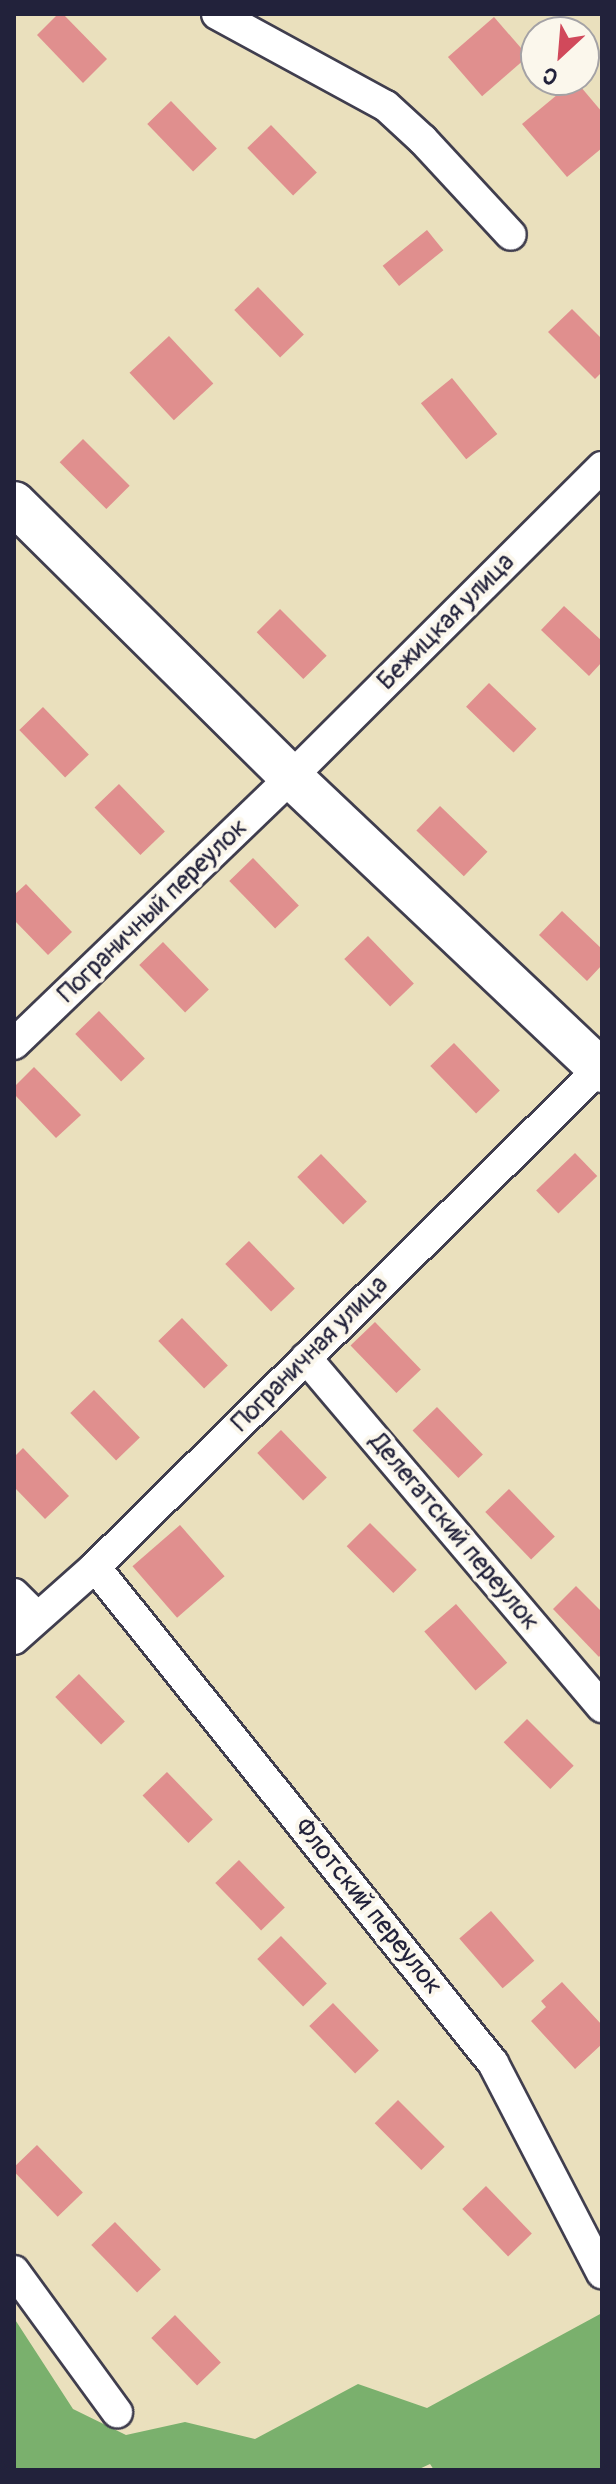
<!DOCTYPE html>
<meta charset="utf-8">
<style>
body{margin:0}
#map{position:relative;width:616px;height:2484px;overflow:hidden;background:#eae0bd;font-family:Pangolin,sans-serif}
div>[style]{position:absolute}
[style*='--x']{left:calc(var(--x)*1px);top:calc(var(--y)*1px);width:calc(var(--w)*1px);rotate:calc(var(--a)*1deg)}
.forest>*{inset:0;background:#7ab06d}
.building>*{inset:0;background:#e08f8e;transform-origin:0 0}
.roads{filter:drop-shadow(2px 0 #403e4e) drop-shadow(-2px 0 #403e4e) drop-shadow(0 2px #403e4e) drop-shadow(0 -2px #403e4e)}
.street>*{height:30px;margin:-15px;padding:0 15px;transform-origin:15px;border-radius:15px;background:#fff}
.secondary>*{height:42px;margin:-21px;padding:0 21px;transform-origin:21px;border-radius:21px;background:#fff}
span{translate:-50% -50%;white-space:nowrap;text-align:center;line-height:1.15;-webkit-text-stroke:8px #fbf7ec;paint-order:stroke}
.street-label{font-size:26px;color:#22223b}
.frame{position:absolute;inset:0;border:16px solid #22223b;pointer-events:none}
.north{position:absolute;left:520px;top:16px;width:80px;height:80px;box-sizing:border-box;background:#fbf7ec;border:2px solid #a4a2a5;border-radius:50%;rotate:206deg;font-size:22px;font-weight:700;line-height:32px;text-align:center;color:#22223b}
.north::after{content:'';display:block;margin:auto;width:28px;height:36px;background:#d1495b;clip-path:polygon(50% 0,100% 100%,50% 72%,0 100%)}
</style>
<div id="map">
<div class="forest">
<div style="clip-path:polygon(602px 2313px,602px 2470px,434px 2470px,430px 2464px,417px 2470px,14px 2470px,14px 2318px,73px 2409px,126px 2435px,185px 2422px,255px 2439px,358px 2384px,427px 2408px)"></div>
</div>
<div class="building">
<div style="clip-path:polygon(58px 14px,63px 14px,107px 59px,83px 83px,37px 35px)"></div>
<div style="left:494px;top:17px;width:52px;height:61px;rotate:49deg"></div>
<div style="clip-path:polygon(575px 80px,602px 112px,602px 148px,567px 177px,522px 124px)"></div>
<div style="left:171px;top:101px;width:66px;height:33px;rotate:46deg"></div>
<div style="left:271px;top:125px;width:66px;height:33px;rotate:46deg"></div>
<div style="left:427px;top:230px;width:26px;height:57px;rotate:51deg"></div>
<div style="left:258px;top:287px;width:66px;height:33px;rotate:46deg"></div>
<div style="clip-path:polygon(572px 309px,602px 339px,602px 372px,595px 379px,548px 332px)"></div>
<div style="left:169px;top:336px;width:65px;height:54px;rotate:47deg"></div>
<div style="left:452px;top:378px;width:72px;height:40px;rotate:51deg"></div>
<div style="left:83px;top:439px;width:66px;height:33px;rotate:45deg"></div>
<div style="clip-path:polygon(564px 606px,602px 641px,602px 662px,589px 676px,541px 630px)"></div>
<div style="left:280px;top:609px;width:66px;height:33px;rotate:45deg"></div>
<div style="left:489px;top:683px;width:66px;height:33px;rotate:44deg"></div>
<div style="left:43px;top:707px;width:66px;height:33px;rotate:46deg"></div>
<div style="left:119px;top:784px;width:66px;height:34px;rotate:46deg"></div>
<div style="left:440px;top:806px;width:66px;height:34px;rotate:44deg"></div>
<div style="left:253px;top:858px;width:66px;height:33px;rotate:46deg"></div>
<div style="clip-path:polygon(26px 884px,72px 932px,48px 955px,14px 920px,14px 895px)"></div>
<div style="clip-path:polygon(562px 911px,602px 949px,602px 965px,587px 981px,539px 935px)"></div>
<div style="left:368px;top:936px;width:66px;height:33px;rotate:46deg"></div>
<div style="left:163px;top:942px;width:66px;height:33px;rotate:46deg"></div>
<div style="left:99px;top:1011px;width:66px;height:33px;rotate:46deg"></div>
<div style="left:454px;top:1043px;width:66px;height:33px;rotate:46deg"></div>
<div style="clip-path:polygon(34px 1067px,81px 1115px,56px 1138px,14px 1094px,14px 1087px)"></div>
<div style="left:575px;top:1153px;width:32px;height:54px;rotate:46deg"></div>
<div style="left:321px;top:1154px;width:66px;height:33px;rotate:46deg"></div>
<div style="left:249px;top:1241px;width:66px;height:33px;rotate:46deg"></div>
<div style="left:182px;top:1318px;width:66px;height:33px;rotate:46deg"></div>
<div style="left:375px;top:1322px;width:66px;height:34px;rotate:46deg"></div>
<div style="left:94px;top:1390px;width:66px;height:33px;rotate:46deg"></div>
<div style="left:437px;top:1407px;width:66px;height:34px;rotate:46deg"></div>
<div style="left:281px;top:1430px;width:66px;height:33px;rotate:46deg"></div>
<div style="clip-path:polygon(23px 1448px,69px 1496px,45px 1519px,14px 1487px,14px 1457px)"></div>
<div style="left:509px;top:1489px;width:66px;height:33px;rotate:46deg"></div>
<div style="left:370px;top:1523px;width:66px;height:33px;rotate:45deg"></div>
<div style="left:180px;top:1525px;width:68px;height:63px;rotate:49deg"></div>
<div style="clip-path:polygon(576px 1586px,602px 1612px,602px 1653px,599px 1657px,553px 1609px)"></div>
<div style="left:456px;top:1604px;width:78px;height:42px;rotate:49deg"></div>
<div style="left:79px;top:1674px;width:66px;height:33px;rotate:46deg"></div>
<div style="left:527px;top:1719px;width:66px;height:33px;rotate:45deg"></div>
<div style="left:167px;top:1772px;width:66px;height:34px;rotate:46deg"></div>
<div style="left:239px;top:1860px;width:66px;height:33px;rotate:46deg"></div>
<div style="left:491px;top:1911px;width:66px;height:42px;rotate:49deg"></div>
<div style="left:281px;top:1936px;width:66px;height:33px;rotate:46deg"></div>
<div style="clip-path:polygon(562px 1982px,602px 2025px,602px 2044px,575px 2069px,531px 2021px,546px 2007px,541px 2001px)"></div>
<div style="left:333px;top:2003px;width:66px;height:33px;rotate:46deg"></div>
<div style="left:398px;top:2100px;width:66px;height:33px;rotate:45deg"></div>
<div style="left:37px;top:2145px;width:66px;height:35px;rotate:46deg"></div>
<div style="left:486px;top:2186px;width:66px;height:33px;rotate:46deg"></div>
<div style="left:115px;top:2222px;width:66px;height:33px;rotate:46deg"></div>
<div style="left:175px;top:2315px;width:66px;height:33px;rotate:46deg"></div>
</div>
<div class="roads">
<div class="street">
<div style="--x:217;--y:14;--w:192;--a:28.6"></div>
<div style="--x:386;--y:106;--w:50;--a:42.6"></div>
<div style="--x:423;--y:140;--w:129;--a:47.2"></div>
<div style="--x:14;--y:1044;--w:385;--a:-43.9"></div>
<div style="--x:291;--y:777;--w:439;--a:-44.9"></div>
<div style="--x:306;--y:1358;--w:458;--a:49.7"></div>
<div style="--x:95;--y:1567;--w:636;--a:51.26"></div>
<div style="--x:493;--y:2063;--w:237;--a:62.6"></div>
<div style="--x:14;--y:1594;--w:31;--a:45"></div>
<div style="--x:14;--y:1639;--w:108;--a:-41.6"></div>
<div style="--x:95;--y:1567;--w:713;--a:-44.66"></div>
<div style="--x:14;--y:2271;--w:175;--a:53.9"></div>
</div>
<div class="secondary">
<div style="--x:14;--y:503;--w:390;--a:44.7"></div>
<div style="--x:291;--y:777;--w:428;--a:43.4"></div>
</div>
</div>
<div class="street-label">
<span style="left:446px;top:622px;rotate:-45deg">Бежицкая улица</span>
<span style="left:153px;top:911px;rotate:-44deg">Пограничный переулок</span>
<span style="left:310px;top:1354px;rotate:-45deg">Пограничная улица</span>
<span style="left:454px;top:1532px;rotate:50deg">Делегатский переулок</span>
<span style="left:368px;top:1907px;rotate:51deg">Флотский переулок</span>
</div>
<div class="frame"></div>
<div class="north">С</div>
</div>
